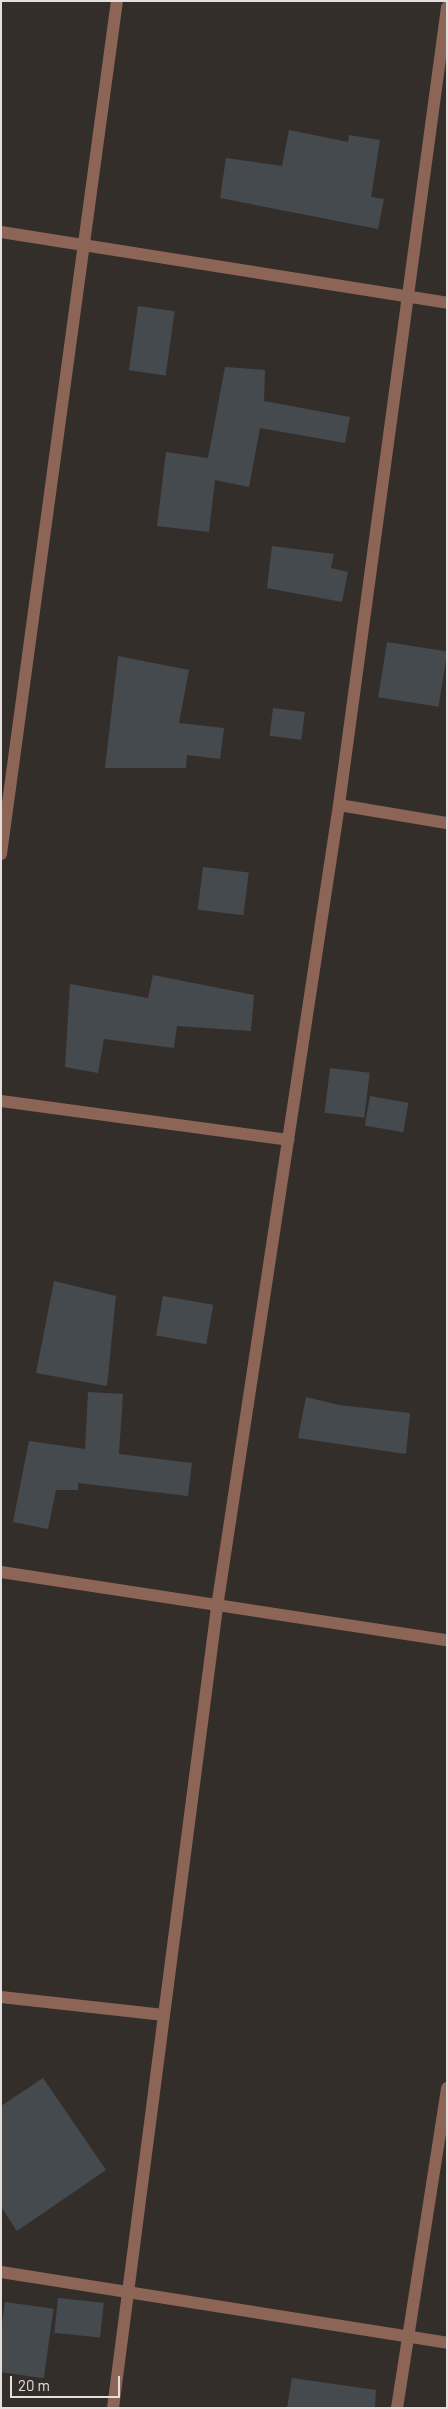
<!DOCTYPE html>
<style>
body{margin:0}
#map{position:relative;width:448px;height:2409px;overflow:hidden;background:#342e2b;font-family:Barlow,sans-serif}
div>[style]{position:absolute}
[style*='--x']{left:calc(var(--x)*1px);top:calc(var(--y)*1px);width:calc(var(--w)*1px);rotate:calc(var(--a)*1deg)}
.building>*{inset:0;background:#454a4f;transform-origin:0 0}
.minor>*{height:12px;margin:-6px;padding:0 6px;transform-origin:6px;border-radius:6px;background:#8d6556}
span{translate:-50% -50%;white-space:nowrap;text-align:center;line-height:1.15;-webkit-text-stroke:5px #342e2b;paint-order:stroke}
.frame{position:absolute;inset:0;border:2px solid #e3dfdd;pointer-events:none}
.scale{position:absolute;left:10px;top:2376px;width:110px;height:22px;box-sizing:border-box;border:2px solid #e3dfdd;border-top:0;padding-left:6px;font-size:15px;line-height:18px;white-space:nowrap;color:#e3dfdd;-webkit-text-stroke:4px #342e2b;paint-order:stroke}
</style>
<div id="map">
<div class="building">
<div style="clip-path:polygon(289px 130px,348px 142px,349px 135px,380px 140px,371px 197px,384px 199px,378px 229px,220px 198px,226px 158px,282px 166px)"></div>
<div style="left:138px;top:306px;width:37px;height:65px;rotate:8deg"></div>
<div style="clip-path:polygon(225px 367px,265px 370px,264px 401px,350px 417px,345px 443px,260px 428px,249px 487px,215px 480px,209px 532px,157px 526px,166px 452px,208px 458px)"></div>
<div style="clip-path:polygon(272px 546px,334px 554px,331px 568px,348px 572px,342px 602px,267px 588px)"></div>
<div style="left:387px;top:642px;width:61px;height:56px;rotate:9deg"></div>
<div style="clip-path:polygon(118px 656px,189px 670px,179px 723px,224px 728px,220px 759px,187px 755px,186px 768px,105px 768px)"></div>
<div style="left:273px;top:708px;width:32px;height:28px;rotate:7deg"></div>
<div style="left:203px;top:867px;width:46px;height:43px;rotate:7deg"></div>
<div style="clip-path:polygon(153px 975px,254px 995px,251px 1031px,177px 1026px,174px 1048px,104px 1039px,98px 1073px,65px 1067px,70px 984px,148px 998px)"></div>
<div style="left:330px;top:1068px;width:40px;height:45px;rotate:7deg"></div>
<div style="left:370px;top:1096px;width:39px;height:30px;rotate:10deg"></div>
<div style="clip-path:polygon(54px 1281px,116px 1296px,107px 1386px,36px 1373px)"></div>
<div style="left:163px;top:1296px;width:51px;height:40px;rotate:10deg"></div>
<div style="clip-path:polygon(88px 1392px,123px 1394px,119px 1454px,192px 1463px,188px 1496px,78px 1483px,78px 1490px,56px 1490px,48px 1529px,13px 1522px,29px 1441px,85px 1449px)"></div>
<div style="clip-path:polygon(306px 1397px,339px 1405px,410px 1413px,406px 1454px,298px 1438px)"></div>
<div style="clip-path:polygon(43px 2078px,106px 2170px,17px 2231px,1px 2207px,1px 2106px)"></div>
<div style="left:58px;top:2298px;width:46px;height:35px;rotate:6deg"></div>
<div style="left:5px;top:2302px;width:49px;height:70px;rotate:8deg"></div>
<div style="clip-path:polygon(292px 2378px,376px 2390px,375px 2408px,287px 2408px)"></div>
</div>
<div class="minor">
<div style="--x:1;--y:232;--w:452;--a:9"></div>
<div style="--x:339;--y:805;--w:109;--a:9.5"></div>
<div style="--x:1;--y:854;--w:861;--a:-82.26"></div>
<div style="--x:1;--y:1101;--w:290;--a:7.7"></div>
<div style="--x:1;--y:1572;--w:451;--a:8.7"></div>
<div style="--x:1;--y:1997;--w:164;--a:6.3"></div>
<div style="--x:1;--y:2272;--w:452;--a:9"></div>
<div style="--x:113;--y:2408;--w:808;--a:-82.6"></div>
<div style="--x:217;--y:1607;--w:811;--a:-81.35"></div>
<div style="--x:339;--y:805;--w:805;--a:-82.29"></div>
<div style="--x:397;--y:2408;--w:324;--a:-81.1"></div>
</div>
<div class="frame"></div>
<div class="scale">20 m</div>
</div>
